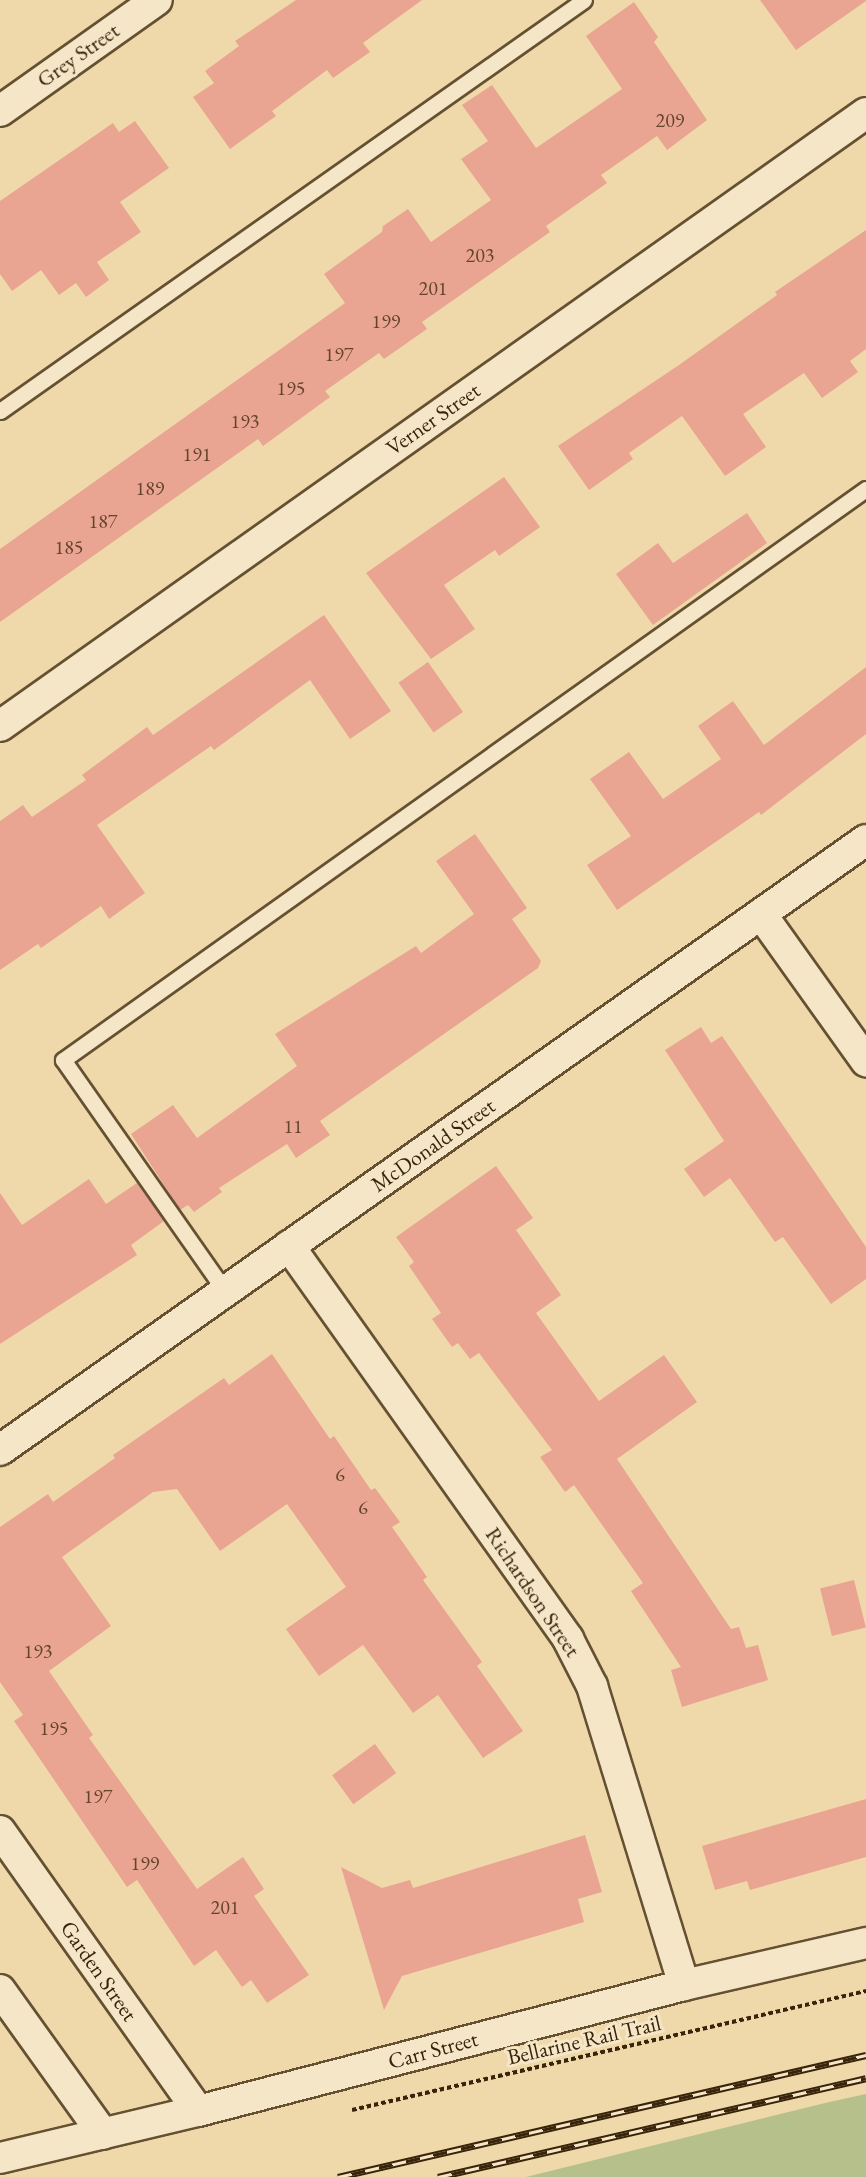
<!DOCTYPE html>
<style>
body{margin:0}
#map{position:relative;width:866px;height:2177px;overflow:hidden;background:#efd9aa;font-family:"EB Garamond",serif}
div>[style]{position:absolute}
[style*='--x']{left:calc(var(--x)*1px);top:calc(var(--y)*1px);width:calc(var(--w)*1px);rotate:calc(var(--a)*1deg)}
.green>*{inset:0;background:#b6c08b}
.building>*{inset:0;background:#e9a592;transform-origin:0 0}
.path>*{height:4px;margin-top:-2px;transform-origin:0;background:repeating-linear-gradient(90deg,#37240a 0 4.5px,transparent 0 7.5px)}
.roads{filter:drop-shadow(2px 0 #655132) drop-shadow(-2px 0 #655132) drop-shadow(0 2px #655132) drop-shadow(0 -2px #655132)}
.lane>*{height:15px;margin:-7.5px;padding:0 7.5px;transform-origin:7.5px;border-radius:7.5px;background:#f5e6c8}
.street>*{height:30px;margin:-15px;padding:0 15px;transform-origin:15px;border-radius:15px;background:#f5e6c8}
.rail>*{height:7px;margin-top:-3.5px;transform-origin:0;background:repeating-linear-gradient(90deg,#f5e6c8 0 14px,#37240a 0 28px);box-sizing:border-box;border-block:2px solid #37240a}
span{translate:-50% -50%;white-space:nowrap;text-align:center;line-height:1.15;-webkit-text-stroke:6px #f5e6c8;paint-order:stroke}
.number-label{font-size:20px;color:#64442c}
.number-label span{-webkit-text-stroke-width:0}
.street-label{font-size:22px;color:#37240a}
</style>
<div id="map">
<div class="green">
<div style="clip-path:polygon(866px 2094px,866px 2177px,526px 2177px,825px 2103px)"></div>
</div>
<div class="building">
<div style="clip-path:polygon(296px 0,422px 0,363px 43px,370px 52px,333px 78px,327px 70px,272px 111px,276px 116px,230px 149px,193px 97px,214px 83px,205px 71px,239px 46px,235px 41px)"></div>
<div style="clip-path:polygon(760px 0,866px 0,866px 1px,796px 50px)"></div>
<div style="clip-path:polygon(634px 2px,658px 37px,654px 42px,707px 120px,667px 150px,657px 136px,601px 175px,607px 183px,546px 226px,550px 232px,422px 322px,427px 329px,384px 359px,379px 353px,325px 391px,330px 397px,263px 446px,258px 439px,0 622px,0 549px,345px 303px,324px 274px,382px 232px,383px 226px,408px 209px,431px 242px,491px 200px,461px 159px,488px 141px,462px 105px,492px 85px,536px 148px,622px 89px,586px 36px)"></div>
<div style="clip-path:polygon(135px 121px,169px 168px,120px 202px,141px 232px,97px 262px,109px 280px,86px 297px,76px 283px,59px 295px,41px 270px,12px 291px,0 274px,0 201px,113px 123px,119px 132px)"></div>
<div style="clip-path:polygon(866px 230px,866px 349px,850px 361px,858px 372px,822px 398px,804px 373px,743px 414px,766px 447px,725px 476px,682px 416px,629px 453px,633px 459px,589px 490px,558px 446px,679px 365px,777px 295px,775px 292px)"></div>
<div style="clip-path:polygon(504px 477px,540px 527px,499px 556px,495px 550px,444px 585px,475px 629px,431px 659px,366px 573px)"></div>
<div style="clip-path:polygon(747px 513px,767px 543px,653px 625px,616px 574px,658px 543px,673px 563px)"></div>
<div style="clip-path:polygon(324px 615px,391px 711px,350px 739px,310px 680px,214px 750px,211px 746px,97px 825px,145px 893px,109px 919px,101px 906px,41px 948px,38px 944px,0 970px,0 821px,23px 805px,32px 817px,86px 780px,82px 775px,147px 727px,153px 735px)"></div>
<div style="left:428px;top:662px;width:61px;height:36px;rotate:55deg"></div>
<div style="clip-path:polygon(866px 667px,866px 734px,761px 815px,759px 812px,617px 910px,587px 865px,631px 836px,590px 779px,629px 752px,663px 799px,721px 759px,698px 726px,733px 701px,764px 745px)"></div>
<div style="clip-path:polygon(475px 834px,527px 908px,512px 919px,541px 961px,538px 968px,320px 1121px,330px 1135px,296px 1158px,287px 1144px,219px 1188px,222px 1192px,194px 1212px,188px 1205px,180px 1210px,131px 1134px,173px 1105px,197px 1138px,297px 1066px,275px 1034px,416px 946px,421px 953px,474px 914px,436px 861px)"></div>
<div style="clip-path:polygon(701px 1027px,711px 1043px,722px 1036px,866px 1247px,866px 1279px,831px 1304px,783px 1237px,775px 1242px,730px 1178px,704px 1197px,684px 1169px,724px 1141px,665px 1050px)"></div>
<div style="clip-path:polygon(496px 1166px,533px 1218px,516px 1230px,561px 1295px,536px 1313px,599px 1401px,664px 1355px,697px 1402px,617px 1459px,731px 1629px,739px 1627px,746px 1648px,758px 1645px,768px 1680px,682px 1707px,671px 1670px,681px 1667px,631px 1591px,643px 1583px,574px 1485px,565px 1492px,540px 1457px,552px 1450px,479px 1353px,470px 1359px,458px 1343px,452px 1347px,432px 1319px,441px 1313px,409px 1266px,414px 1262px,396px 1237px)"></div>
<div style="clip-path:polygon(89px 1179px,106px 1204px,137px 1183px,164px 1221px,131px 1245px,137px 1255px,0 1344px,0 1193px,22px 1225px)"></div>
<div style="clip-path:polygon(272px 1354px,330px 1439px,334px 1436px,371px 1490px,375px 1488px,400px 1522px,392px 1527px,427px 1577px,423px 1580px,482px 1662px,477px 1666px,523px 1731px,483px 1758px,438px 1695px,413px 1713px,363px 1645px,319px 1676px,286px 1629px,346px 1587px,287px 1504px,220px 1551px,177px 1489px,153px 1492px,62px 1557px,111px 1626px,49px 1671px,93px 1735px,89px 1738px,197px 1889px,243px 1857px,264px 1889px,254px 1896px,309px 1975px,267px 2003px,251px 1980px,242px 1987px,216px 1950px,194px 1966px,137px 1880px,127px 1887px,14px 1721px,23px 1715px,0 1682px,0 1527px,48px 1494px,53px 1502px,115px 1458px,113px 1455px,224px 1378px,229px 1385px)"></div>
<div style="left:854px;top:1580px;width:49px;height:35px;rotate:76deg"></div>
<div style="left:375px;top:1744px;width:36px;height:53px;rotate:54deg"></div>
<div style="clip-path:polygon(866px 1799px,866px 1857px,750px 1890px,747px 1881px,715px 1890px,702px 1846px)"></div>
<div style="clip-path:polygon(585px 1835px,602px 1892px,578px 1899px,584px 1922px,402px 1976px,384px 2010px,341px 1867px,382px 1888px,410px 1880px,413px 1888px)"></div>
</div>
<div class="path">
<div style="--x:352;--y:2110;--w:528;--a:-13.04"></div>
</div>
<div class="roads">
<div class="lane">
<div style="--x:0;--y:411;--w:714;--a:-35.14"></div>
<div style="--x:225;--y:1291;--w:282;--a:-125"></div>
<div style="--x:63;--y:1060;--w:985;--a:-35.42"></div>
</div>
<div class="street">
<div style="--x:0;--y:111;--w:192;--a:-35.3"></div>
<div style="--x:0;--y:726;--w:1061;--a:-35.29"></div>
<div style="--x:761;--y:914;--w:181;--a:54.5"></div>
<div style="--x:289;--y:1246;--w:482;--a:54.6"></div>
<div style="--x:568;--y:1639;--w:53;--a:62.9"></div>
<div style="--x:592;--y:1686;--w:313;--a:72.9"></div>
<div style="--x:0;--y:1450;--w:1059;--a:-35.16"></div>
<div style="--x:0;--y:1831;--w:343;--a:54.7"></div>
<div style="--x:0;--y:1990;--w:177;--a:54.4"></div>
<div style="--x:0;--y:2158;--w:204;--a:-13.4"></div>
<div style="--x:198;--y:2111;--w:502;--a:-14.53"></div>
<div style="--x:684;--y:1985;--w:187;--a:-13"></div>
</div>
</div>
<div class="rail">
<div style="--x:338;--y:2177;--w:542;--a:-13.01"></div>
<div style="--x:438;--y:2177;--w:439;--a:-13"></div>
</div>
<div class="number-label">
<span style="left:670px;top:120px">209</span>
<span style="left:480px;top:255px">203</span>
<span style="left:433px;top:288px">201</span>
<span style="left:386px;top:321px">199</span>
<span style="left:339px;top:354px">197</span>
<span style="left:291px;top:388px">195</span>
<span style="left:245px;top:421px">193</span>
<span style="left:197px;top:454px">191</span>
<span style="left:150px;top:488px">189</span>
<span style="left:103px;top:521px">187</span>
<span style="left:69px;top:547px">185</span>
<span style="left:293px;top:1126px">11</span>
<span style="left:340px;top:1474px">6</span>
<span style="left:363px;top:1507px">6</span>
<span style="left:38px;top:1651px">193</span>
<span style="left:54px;top:1728px">195</span>
<span style="left:98px;top:1796px">197</span>
<span style="left:145px;top:1863px">199</span>
<span style="left:225px;top:1907px">201</span>
</div>
<div class="street-label">
<span style="left:78px;top:55px;rotate:-35deg">Grey Street</span>
<span style="left:433px;top:419px;rotate:-35deg">Verner Street</span>
<span style="left:433px;top:1145px;rotate:-35deg">McDonald Street</span>
<span style="left:533px;top:1592px;rotate:56deg">Richardson Street</span>
<span style="left:99px;top:1971px;rotate:55deg">Garden Street</span>
<span style="left:584px;top:2040px;rotate:-13deg">Bellarine Rail Trail</span>
<span style="left:433px;top:2050px;rotate:-15deg">Carr Street</span>
</div>
</div>
